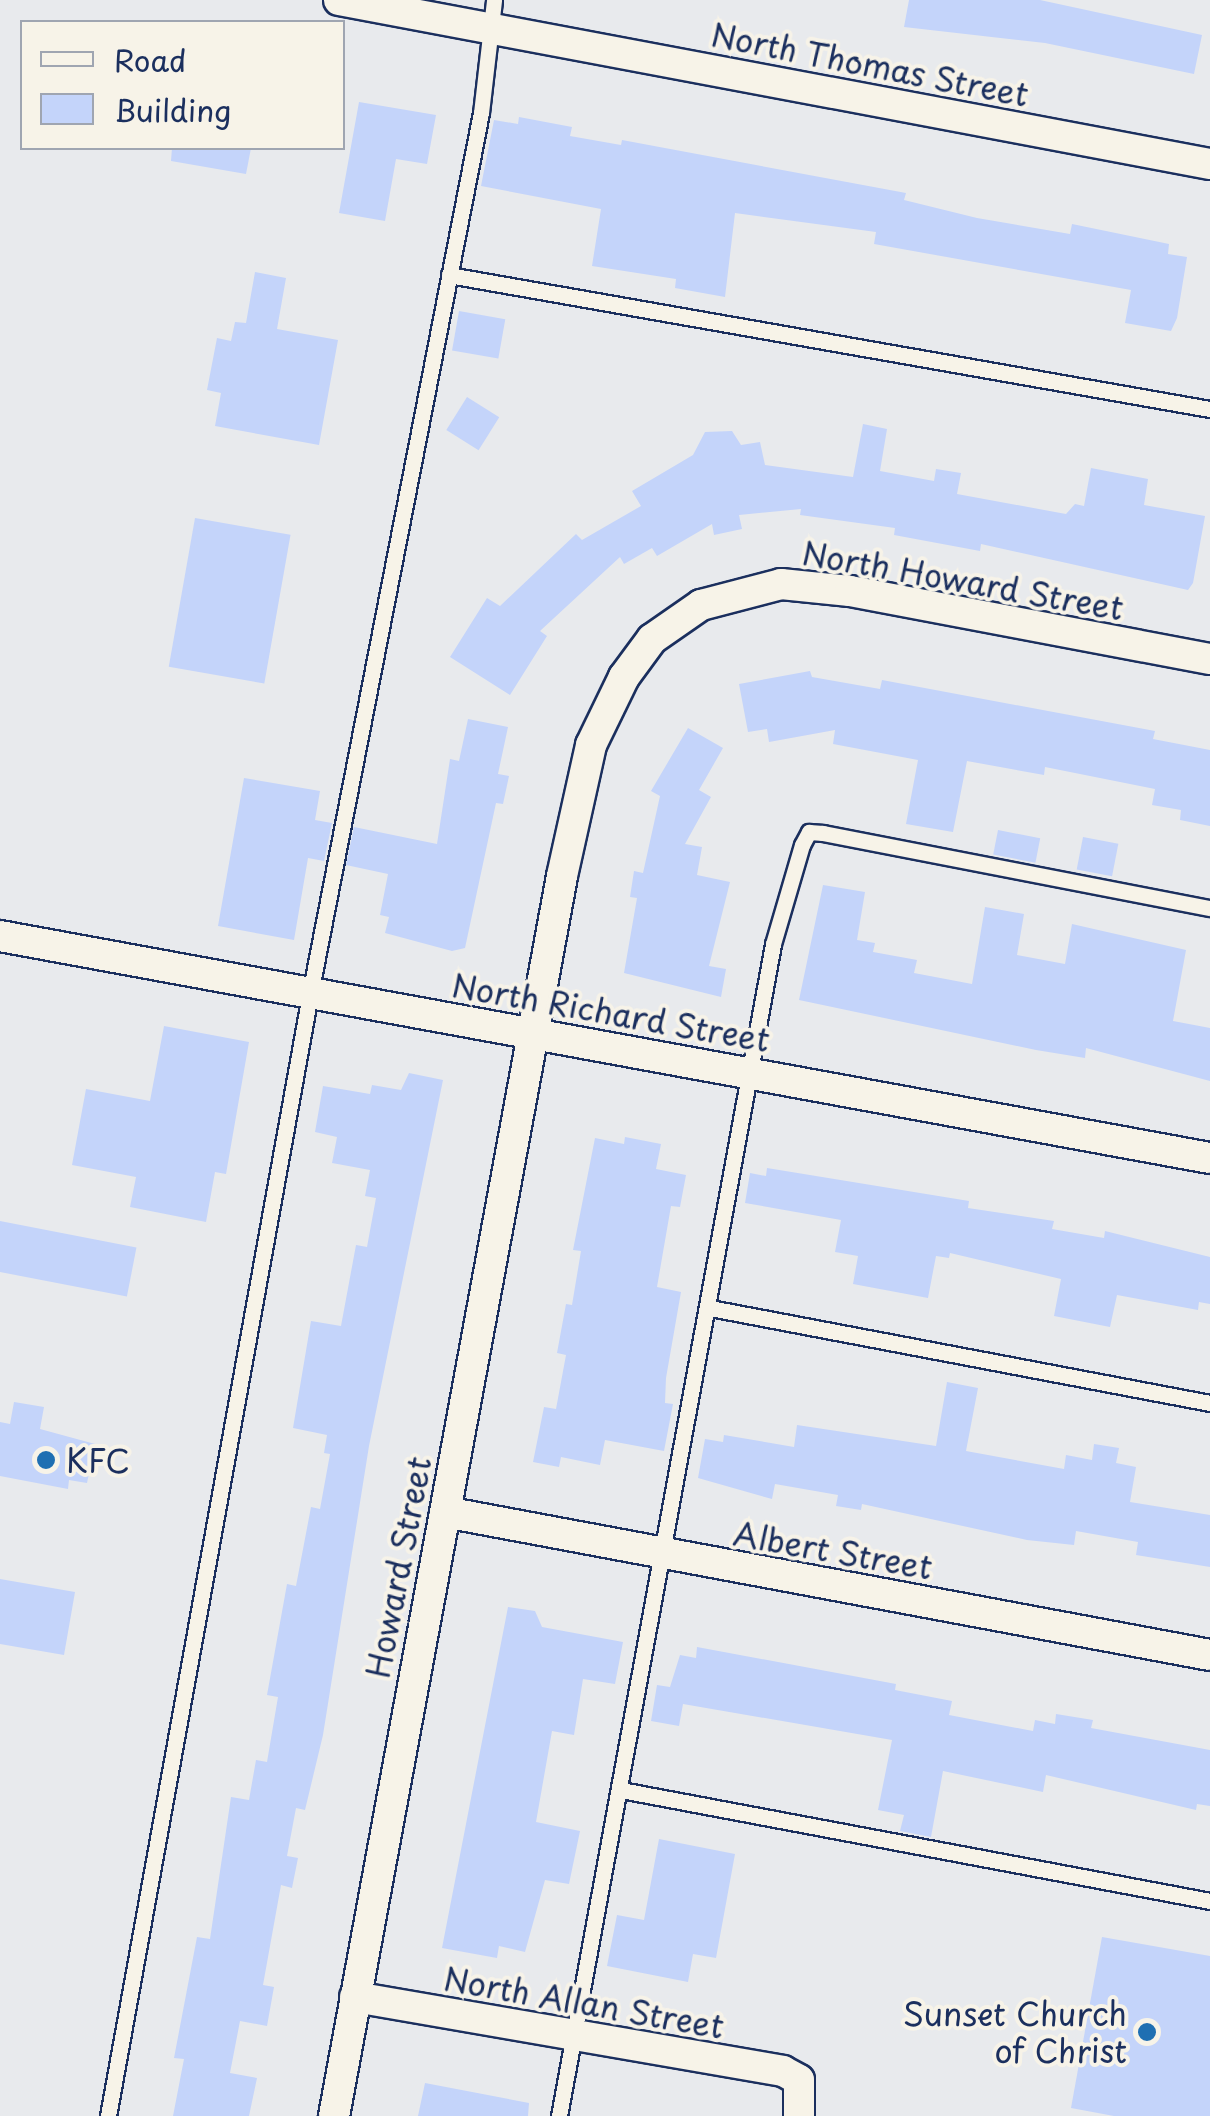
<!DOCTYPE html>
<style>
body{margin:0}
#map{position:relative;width:1210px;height:2116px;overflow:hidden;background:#e8eaed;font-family:"Playpen Sans",sans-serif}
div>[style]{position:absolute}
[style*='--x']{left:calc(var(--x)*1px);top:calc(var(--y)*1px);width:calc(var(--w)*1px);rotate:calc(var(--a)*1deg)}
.building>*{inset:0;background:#c4d4fa;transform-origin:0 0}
.roads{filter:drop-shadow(2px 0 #1b2f5e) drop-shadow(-2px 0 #1b2f5e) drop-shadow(0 2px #1b2f5e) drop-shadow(0 -2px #1b2f5e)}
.service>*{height:15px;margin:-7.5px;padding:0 7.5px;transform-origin:7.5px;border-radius:7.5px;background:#f7f3e8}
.minor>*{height:30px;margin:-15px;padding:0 15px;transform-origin:15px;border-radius:15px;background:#f7f3e8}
.dots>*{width:28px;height:28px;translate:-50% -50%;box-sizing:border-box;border:5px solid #f7f3e8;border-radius:50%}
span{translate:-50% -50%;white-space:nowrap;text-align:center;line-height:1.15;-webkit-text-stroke:8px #f7f3e8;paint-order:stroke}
.street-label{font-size:32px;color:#1b2f5e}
.poi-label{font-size:32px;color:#1b2f5e}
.left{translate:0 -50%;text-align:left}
.right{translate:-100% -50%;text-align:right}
.legend{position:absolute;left:20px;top:20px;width:325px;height:130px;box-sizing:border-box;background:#f7f3e8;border:2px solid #9fa5b1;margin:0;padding:12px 18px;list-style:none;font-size:30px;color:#1b2f5e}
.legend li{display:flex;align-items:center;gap:20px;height:50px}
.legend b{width:50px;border:2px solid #9fa5b1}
</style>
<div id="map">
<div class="building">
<div style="clip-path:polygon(909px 0,1040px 0,1202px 35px,1194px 74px,1045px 43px,904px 27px)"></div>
<div style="clip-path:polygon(359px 102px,436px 115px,427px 164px,396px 159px,385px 221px,339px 213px)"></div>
<div style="clip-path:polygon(519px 117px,572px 127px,570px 136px,621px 145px,622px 140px,906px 193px,904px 200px,977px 218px,1070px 234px,1072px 224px,1169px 244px,1168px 254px,1187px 257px,1177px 318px,1171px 331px,1125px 323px,1131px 290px,874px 244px,876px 232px,735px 213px,725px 297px,675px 288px,676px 279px,592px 266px,601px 209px,481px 186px,494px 120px,518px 124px)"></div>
<div style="clip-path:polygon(172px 148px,251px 148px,246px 174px,171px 161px)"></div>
<div style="clip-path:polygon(255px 272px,286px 278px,277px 329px,338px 340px,319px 445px,215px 426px,221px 393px,207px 390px,217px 338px,231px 341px,235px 322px,246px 323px)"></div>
<div style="left:459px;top:311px;width:47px;height:40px;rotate:10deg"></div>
<div style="left:467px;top:397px;width:38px;height:39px;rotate:32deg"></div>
<div style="clip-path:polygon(863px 424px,887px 429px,880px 471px,934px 481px,936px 469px,961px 473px,957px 494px,1066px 514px,1075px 504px,1084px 506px,1091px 468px,1148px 479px,1144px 505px,1205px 516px,1193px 583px,1188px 590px,981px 544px,980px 551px,894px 535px,895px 528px,800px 515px,801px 509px,739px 515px,742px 529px,714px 535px,712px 524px,657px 556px,652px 548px,624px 564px,620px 557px,540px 631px,547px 636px,510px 695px,450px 657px,487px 598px,500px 606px,576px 534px,582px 540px,641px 506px,632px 491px,693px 455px,705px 432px,732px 431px,741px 445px,760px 442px,765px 465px,853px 477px)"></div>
<div style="left:195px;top:518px;width:97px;height:151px;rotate:10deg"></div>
<div style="clip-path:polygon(810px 671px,812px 677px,880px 689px,882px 680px,1155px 731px,1153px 739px,1210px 750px,1210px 826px,1180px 820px,1181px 810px,1152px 805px,1155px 789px,1045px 767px,1044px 775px,967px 761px,953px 832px,906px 824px,918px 760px,833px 744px,835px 730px,769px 742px,767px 729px,748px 732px,739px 684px)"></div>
<div style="clip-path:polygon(468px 719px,508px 727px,498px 774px,509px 776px,503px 804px,496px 803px,465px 948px,452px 951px,385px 933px,389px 917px,380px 915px,388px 874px,346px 865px,354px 827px,437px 844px,450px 759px,459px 761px)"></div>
<div style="clip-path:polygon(688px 728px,723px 748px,699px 790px,711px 797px,685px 844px,702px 847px,697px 875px,730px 882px,709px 966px,726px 969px,721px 997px,624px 973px,637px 898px,630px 897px,634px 871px,643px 873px,660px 796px,651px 791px)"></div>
<div style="clip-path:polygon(244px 778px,320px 791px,315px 820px,332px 823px,324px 861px,308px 858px,294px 940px,218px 926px)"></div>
<div style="left:998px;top:830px;width:43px;height:25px;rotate:11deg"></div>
<div style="left:1083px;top:837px;width:36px;height:33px;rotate:11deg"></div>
<div style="clip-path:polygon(823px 885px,865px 892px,857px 940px,875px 943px,873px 952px,917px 960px,914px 973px,972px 984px,985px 907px,1024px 914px,1017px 955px,1065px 964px,1072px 924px,1186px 950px,1173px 1021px,1210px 1028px,1210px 1081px,1086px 1048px,1085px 1058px,1036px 1050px,799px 1000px)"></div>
<div style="clip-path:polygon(164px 1026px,249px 1042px,226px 1174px,215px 1172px,206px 1222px,130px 1207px,136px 1177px,72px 1165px,86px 1089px,150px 1101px)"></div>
<div style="clip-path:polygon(409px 1073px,443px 1080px,369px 1446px,323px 1735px,305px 1810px,296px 1808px,287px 1856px,298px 1858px,292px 1888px,281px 1885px,270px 1946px,263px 1985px,274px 1987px,267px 2026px,240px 2021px,230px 2073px,257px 2078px,249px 2116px,173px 2116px,184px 2059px,174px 2058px,197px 1937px,210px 1939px,231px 1797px,249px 1800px,256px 1760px,267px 1762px,278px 1697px,267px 1695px,287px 1584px,296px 1586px,311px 1507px,320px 1509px,330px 1454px,324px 1453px,327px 1435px,293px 1428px,311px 1321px,341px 1326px,356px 1245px,367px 1247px,376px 1198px,365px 1196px,370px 1170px,332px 1163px,337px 1137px,315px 1132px,323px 1086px,370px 1094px,372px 1085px,401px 1090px)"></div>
<div style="clip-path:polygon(625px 1137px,661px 1144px,656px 1169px,686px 1175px,680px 1207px,671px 1206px,657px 1287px,681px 1292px,666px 1378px,665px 1403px,673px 1404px,664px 1451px,605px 1440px,600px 1465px,561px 1457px,559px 1467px,533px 1462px,544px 1407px,556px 1409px,566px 1355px,557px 1353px,566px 1304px,572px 1305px,581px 1251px,573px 1250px,595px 1138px,624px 1144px)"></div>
<div style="clip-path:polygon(767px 1168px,969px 1201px,968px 1208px,1054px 1221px,1052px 1229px,1104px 1238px,1105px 1231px,1210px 1257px,1210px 1304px,1199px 1302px,1198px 1310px,1117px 1295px,1110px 1327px,1054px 1316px,1061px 1279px,950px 1253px,949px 1258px,936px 1256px,928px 1298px,853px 1284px,858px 1256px,835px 1252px,841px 1220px,745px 1203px,750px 1173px,766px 1176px)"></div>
<div style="left:0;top:1221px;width:139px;height:50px;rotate:11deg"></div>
<div style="clip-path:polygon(947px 1382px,978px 1388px,966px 1451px,1064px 1469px,1066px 1455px,1092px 1460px,1094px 1444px,1119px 1448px,1116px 1463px,1136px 1467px,1130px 1502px,1210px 1515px,1210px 1567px,1136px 1555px,1138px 1542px,1076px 1531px,1074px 1545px,1027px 1540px,862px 1504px,861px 1510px,836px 1506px,838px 1495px,775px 1484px,772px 1499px,698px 1478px,705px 1439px,723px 1442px,724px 1435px,794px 1447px,797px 1425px,936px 1446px)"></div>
<div style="clip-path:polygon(14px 1402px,44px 1407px,40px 1429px,95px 1444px,87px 1483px,69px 1480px,68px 1489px,0 1476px,0 1422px,10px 1424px)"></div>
<div style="clip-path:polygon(0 1579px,75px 1592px,64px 1655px,0 1644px)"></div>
<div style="clip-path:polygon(508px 1607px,535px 1611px,542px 1627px,623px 1642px,615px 1684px,583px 1679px,574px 1735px,552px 1731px,536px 1822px,580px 1831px,569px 1884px,545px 1880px,525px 1952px,499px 1946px,497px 1958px,442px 1948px)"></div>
<div style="clip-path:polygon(697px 1647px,896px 1684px,895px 1690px,952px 1701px,949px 1715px,1033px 1731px,1035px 1720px,1055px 1724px,1056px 1714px,1093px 1720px,1091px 1728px,1210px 1750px,1210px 1806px,1197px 1804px,1196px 1810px,1046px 1775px,1043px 1792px,943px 1771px,931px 1837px,900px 1831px,904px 1815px,878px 1810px,892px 1740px,683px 1704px,679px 1726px,651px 1721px,657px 1685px,670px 1687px,680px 1655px,696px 1658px)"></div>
<div style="clip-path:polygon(659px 1839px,735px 1854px,716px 1958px,693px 1954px,688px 1982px,607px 1966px,617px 1915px,644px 1920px)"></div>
<div style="clip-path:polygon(1102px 1937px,1210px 1956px,1210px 2116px,1114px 2116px,1071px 2108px)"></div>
<div style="clip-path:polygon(425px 2083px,529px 2103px,528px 2116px,418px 2116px)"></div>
</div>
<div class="roads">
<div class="service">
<div style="--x:449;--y:275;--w:773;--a:9.99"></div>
<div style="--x:710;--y:1308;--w:509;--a:10.76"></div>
<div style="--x:621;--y:1790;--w:599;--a:10.67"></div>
<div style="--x:108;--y:2116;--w:1140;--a:-79.79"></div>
<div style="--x:310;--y:994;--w:897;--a:-79.02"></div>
<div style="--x:481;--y:113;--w:114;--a:-83.4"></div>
<div style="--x:559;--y:2116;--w:1191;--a:-79.65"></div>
<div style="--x:773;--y:944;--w:103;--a:-73.7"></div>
<div style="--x:802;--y:845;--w:15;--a:-62"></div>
<div style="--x:809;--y:832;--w:14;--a:4"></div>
<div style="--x:823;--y:833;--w:394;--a:11"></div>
</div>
<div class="minor">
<div style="--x:339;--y:0;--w:886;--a:10.66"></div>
<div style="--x:0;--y:936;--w:1230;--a:10.4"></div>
<div style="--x:445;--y:1512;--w:778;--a:10.59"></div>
<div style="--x:355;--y:1997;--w:434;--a:9.8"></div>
<div style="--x:783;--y:2071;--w:18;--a:29"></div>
<div style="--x:799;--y:2080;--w:36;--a:90"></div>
<div style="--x:334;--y:2116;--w:1261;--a:-79.58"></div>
<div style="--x:562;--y:876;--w:134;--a:-77.5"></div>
<div style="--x:591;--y:745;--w:76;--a:-64.1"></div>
<div style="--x:624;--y:677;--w:47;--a:-53.6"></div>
<div style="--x:652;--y:639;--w:60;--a:-34.8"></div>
<div style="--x:701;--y:605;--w:83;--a:-14.7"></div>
<div style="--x:781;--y:584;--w:69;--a:5.8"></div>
<div style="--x:850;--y:591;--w:366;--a:10.7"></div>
</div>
</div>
<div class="dots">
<div style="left:46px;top:1460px;background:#1f6fb2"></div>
<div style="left:1147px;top:2032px;background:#1f6fb2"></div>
</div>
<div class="street-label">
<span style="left:870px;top:64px;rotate:11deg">North Thomas Street</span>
<span style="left:963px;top:580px;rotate:10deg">North Howard Street</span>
<span style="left:611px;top:1012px;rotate:10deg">North Richard Street</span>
<span style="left:833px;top:1550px;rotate:10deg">Albert Street</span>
<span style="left:398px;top:1567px;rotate:-79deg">Howard Street</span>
<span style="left:584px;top:2002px;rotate:10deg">North Allan Street</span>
</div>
<div class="poi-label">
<span class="left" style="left:66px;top:1460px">KFC</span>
<span class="right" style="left:1127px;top:2032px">Sunset Church<br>of Christ</span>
</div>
<ul class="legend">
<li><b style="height:12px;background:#f7f3e8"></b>Road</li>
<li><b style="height:28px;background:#c4d4fa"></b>Building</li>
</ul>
</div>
